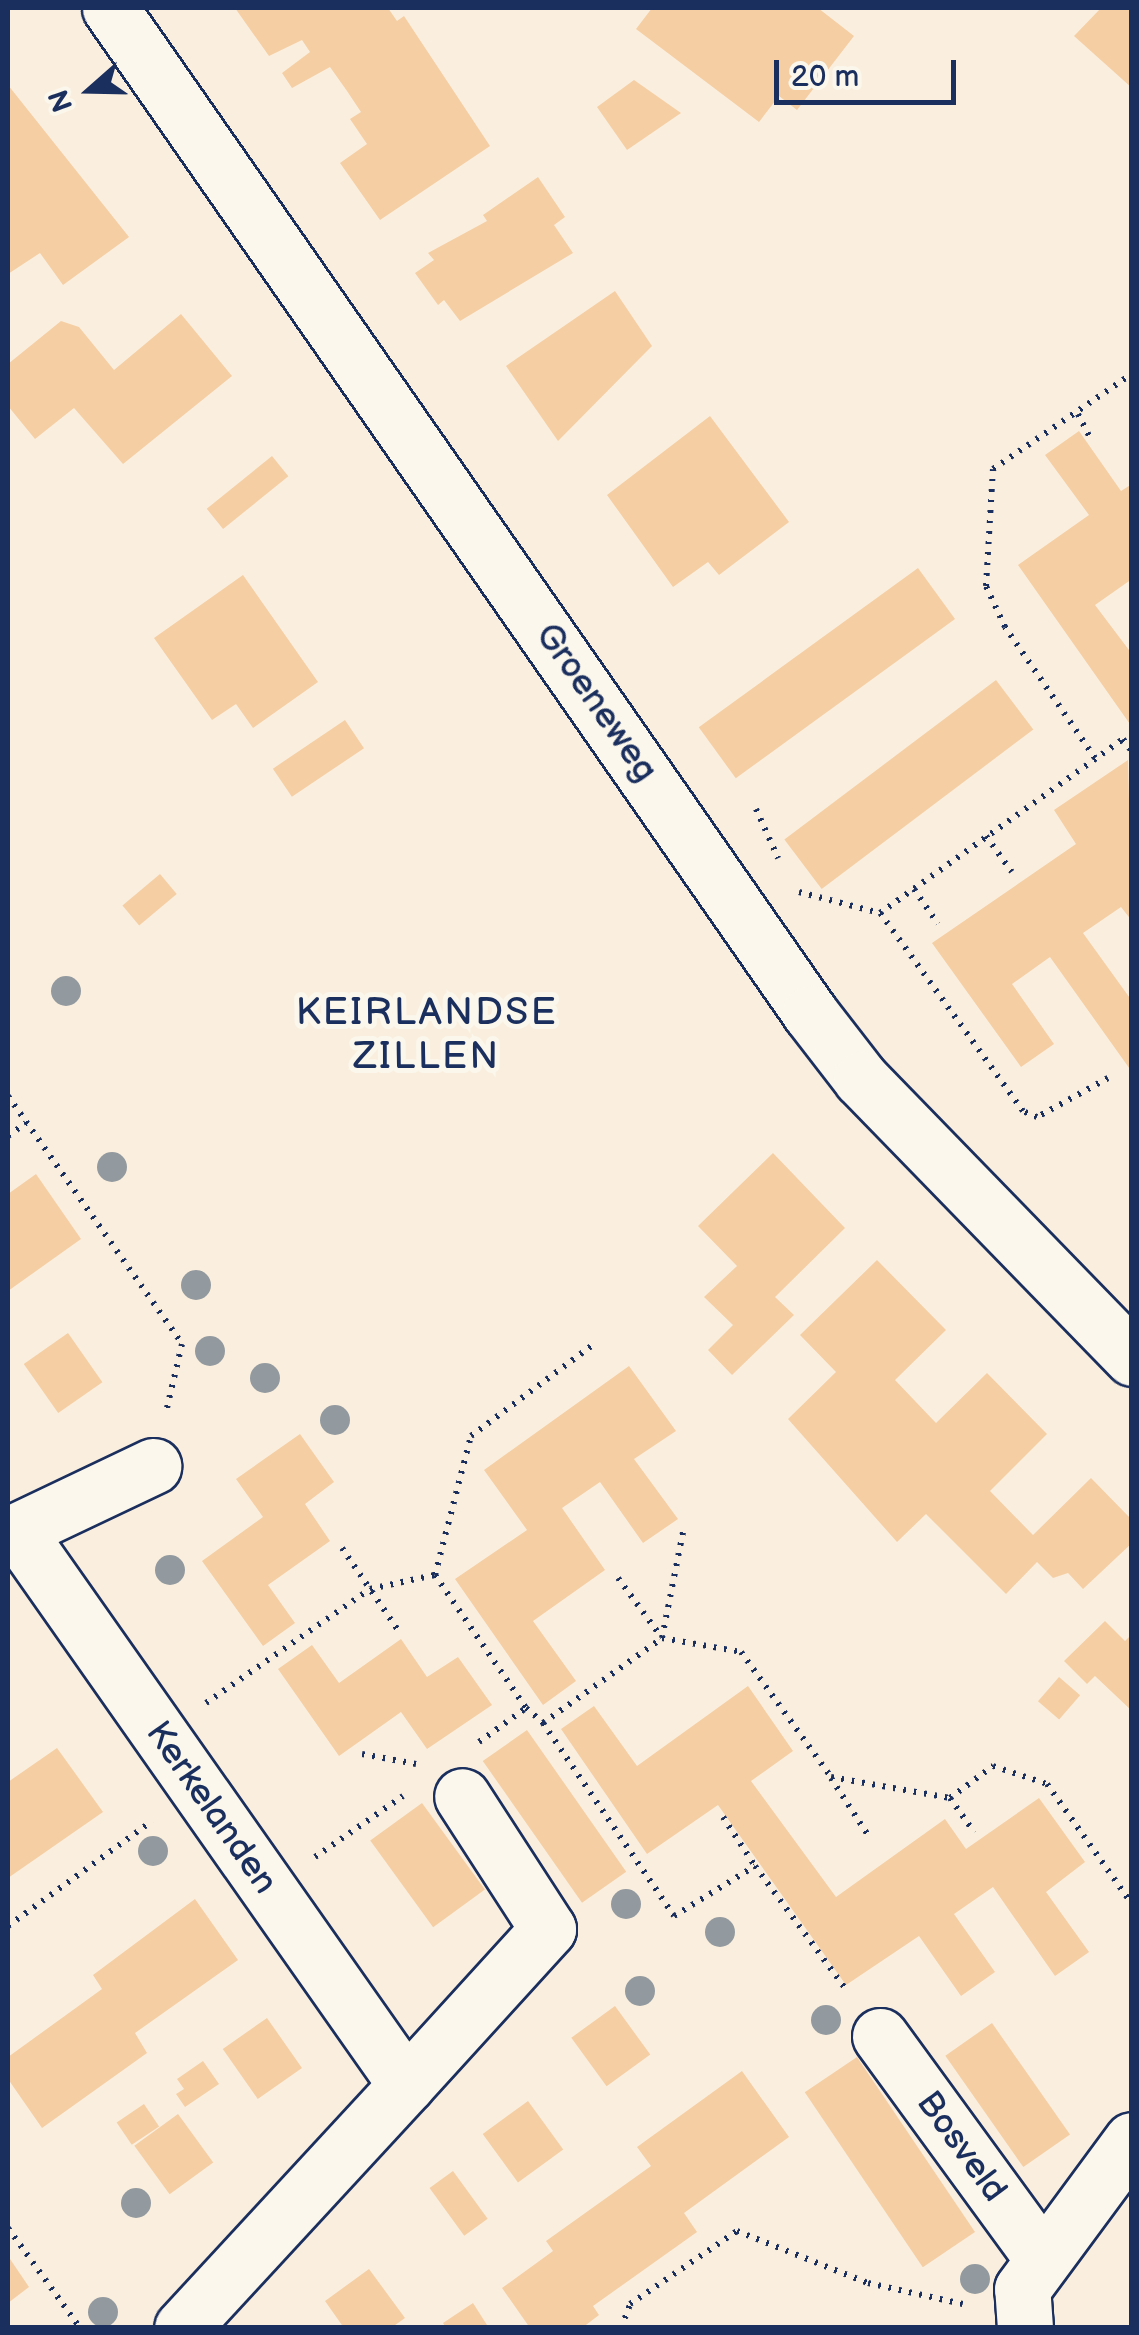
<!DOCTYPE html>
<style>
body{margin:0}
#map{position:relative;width:1139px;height:2335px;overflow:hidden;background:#faefde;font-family:"Balsamiq Sans",sans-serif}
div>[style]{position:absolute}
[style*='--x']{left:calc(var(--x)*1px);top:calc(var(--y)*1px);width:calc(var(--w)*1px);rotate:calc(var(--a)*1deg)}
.building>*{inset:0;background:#f5cea4;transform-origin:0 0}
.path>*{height:6px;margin-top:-3px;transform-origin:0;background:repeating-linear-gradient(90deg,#1b2f5e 0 2.5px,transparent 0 10.5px)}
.roads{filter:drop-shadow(2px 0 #1b2f5e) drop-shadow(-2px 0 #1b2f5e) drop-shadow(0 2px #1b2f5e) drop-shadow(0 -2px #1b2f5e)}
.street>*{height:55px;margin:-27.5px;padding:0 27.5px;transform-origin:27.5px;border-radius:27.5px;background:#fbf7ec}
.trees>*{width:30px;height:30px;margin:-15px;border-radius:50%;background:#939a9f}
span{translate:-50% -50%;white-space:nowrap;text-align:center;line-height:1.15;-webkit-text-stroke:10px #fbf7ec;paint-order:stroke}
.street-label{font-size:35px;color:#1b2f5e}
.neighbourhood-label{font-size:38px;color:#1b2f5e;letter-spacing:2.5px}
.frame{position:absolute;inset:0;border:10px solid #1b2f5e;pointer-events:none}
.north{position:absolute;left:40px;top:40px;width:100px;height:100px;-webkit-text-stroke:8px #fbf7ec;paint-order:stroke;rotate:250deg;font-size:28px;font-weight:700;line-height:40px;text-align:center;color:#1b2f5e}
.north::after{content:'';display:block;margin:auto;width:35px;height:45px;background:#1b2f5e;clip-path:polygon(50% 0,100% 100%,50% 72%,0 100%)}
.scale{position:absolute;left:774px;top:60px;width:182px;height:45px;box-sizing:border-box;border:5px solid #1b2f5e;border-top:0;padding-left:12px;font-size:30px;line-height:35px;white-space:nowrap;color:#1b2f5e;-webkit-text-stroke:8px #fbf7ec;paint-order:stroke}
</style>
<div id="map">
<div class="building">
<div style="clip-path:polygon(235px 8px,388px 8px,397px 21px,404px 16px,490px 146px,380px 220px,340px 163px,367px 144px,350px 119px,361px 112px,347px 91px,330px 67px,292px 88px,282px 73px,310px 52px,302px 40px,269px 56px)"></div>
<div style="clip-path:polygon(652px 8px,818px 8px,854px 36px,797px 110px,779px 96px,759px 122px,636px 29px)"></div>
<div style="clip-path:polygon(1101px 8px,1132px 8px,1132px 88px,1074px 36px)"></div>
<div style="clip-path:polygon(634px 80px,681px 113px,627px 150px,597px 107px)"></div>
<div style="clip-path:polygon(8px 85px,129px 237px,63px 285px,40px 253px,8px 274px)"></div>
<div style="clip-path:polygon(538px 177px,565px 217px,554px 225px,573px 253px,460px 321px,444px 300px,438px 305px,415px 273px,434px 260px,428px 253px,487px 221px,483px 215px)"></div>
<div style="clip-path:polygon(615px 291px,652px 346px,558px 441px,506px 366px)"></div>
<div style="clip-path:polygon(181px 314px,232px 376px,123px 464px,74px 408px,35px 439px,8px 406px,8px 364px,61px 321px,79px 327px,114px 370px)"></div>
<div style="clip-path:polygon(710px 416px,789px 522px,719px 575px,708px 562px,673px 587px,607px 495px)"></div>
<div style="clip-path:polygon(1079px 431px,1121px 491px,1132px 484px,1132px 579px,1095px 605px,1132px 654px,1132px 727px,1018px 565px,1089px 515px,1045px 455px)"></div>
<div style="left:272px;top:456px;width:26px;height:84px;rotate:51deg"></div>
<div style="left:918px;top:568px;width:63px;height:271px;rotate:54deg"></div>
<div style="clip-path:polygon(243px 575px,318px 682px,253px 728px,236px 704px,212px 720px,154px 638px)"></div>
<div style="left:996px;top:680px;width:62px;height:265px;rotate:53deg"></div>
<div style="left:345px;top:720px;width:34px;height:87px;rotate:56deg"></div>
<div style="clip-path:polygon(1128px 760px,1132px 921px,1121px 907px,1083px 933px,1132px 1001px,1132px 1072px,1050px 957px,1012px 984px,1054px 1044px,1021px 1067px,932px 943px,1076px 844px,1054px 810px)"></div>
<div style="left:160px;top:874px;width:26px;height:49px;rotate:50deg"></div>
<div style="clip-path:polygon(773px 1153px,845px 1228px,775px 1297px,794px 1315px,732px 1375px,708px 1350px,733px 1325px,704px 1297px,737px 1266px,698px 1226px)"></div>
<div style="clip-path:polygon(36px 1174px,81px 1239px,8px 1291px,8px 1194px)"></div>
<div style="clip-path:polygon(877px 1260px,946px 1330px,895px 1380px,936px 1423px,987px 1373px,1047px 1434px,990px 1491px,1033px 1535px,1091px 1478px,1132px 1520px,1132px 1543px,1083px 1589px,1068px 1573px,1053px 1578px,1037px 1562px,1006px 1594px,926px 1514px,897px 1542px,788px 1419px,836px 1372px,800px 1335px)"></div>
<div style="left:68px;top:1333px;width:60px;height:54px;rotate:55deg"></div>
<div style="clip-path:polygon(629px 1366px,676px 1431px,634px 1459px,678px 1519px,643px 1543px,600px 1482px,562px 1508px,605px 1570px,533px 1621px,576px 1681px,543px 1705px,455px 1579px,527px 1530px,484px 1470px)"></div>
<div style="clip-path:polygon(300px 1434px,334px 1482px,305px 1504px,330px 1541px,268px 1585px,295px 1623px,263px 1646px,202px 1561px,263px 1517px,236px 1479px)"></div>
<div style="clip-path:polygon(1105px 1621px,1125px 1641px,1132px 1634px,1132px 1711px,1095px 1676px,1087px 1684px,1064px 1661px)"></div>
<div style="clip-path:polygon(401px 1639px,427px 1677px,458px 1657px,492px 1705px,427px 1749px,401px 1712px,339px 1756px,278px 1669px,312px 1645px,339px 1683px)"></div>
<div style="left:1059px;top:1677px;width:28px;height:32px;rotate:41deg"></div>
<div style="clip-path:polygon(748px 1686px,793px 1751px,751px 1781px,836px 1897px,945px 1819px,966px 1849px,1039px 1798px,1085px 1862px,1046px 1892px,1089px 1952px,1055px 1976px,993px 1887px,954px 1914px,995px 1972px,961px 1996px,919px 1936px,846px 1985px,718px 1805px,647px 1854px,561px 1729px,594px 1706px,637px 1766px)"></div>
<div style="left:527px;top:1730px;width:173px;height:54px;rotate:55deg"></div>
<div style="clip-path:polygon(57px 1748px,103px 1812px,8px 1878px,8px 1782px)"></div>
<div style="left:422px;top:1803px;width:107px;height:64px;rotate:54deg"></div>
<div style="clip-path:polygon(195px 1899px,238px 1960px,135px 2033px,147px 2053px,42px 2128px,8px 2079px,8px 2057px,102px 1989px,93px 1975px)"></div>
<div style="left:615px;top:2006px;width:60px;height:54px;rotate:54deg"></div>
<div style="left:267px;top:2018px;width:61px;height:54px;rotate:55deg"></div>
<div style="left:992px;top:2023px;width:136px;height:57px;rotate:55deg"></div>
<div style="left:857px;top:2057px;width:211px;height:63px;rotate:56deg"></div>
<div style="clip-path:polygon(203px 2061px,219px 2084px,185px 2107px,176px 2094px,184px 2089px,177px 2079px)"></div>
<div style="clip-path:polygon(742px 2071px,789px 2137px,684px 2213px,697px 2232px,593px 2306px,599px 2315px,582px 2328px,530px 2328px,502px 2288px,553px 2251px,546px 2241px,651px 2166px,637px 2147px)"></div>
<div style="left:528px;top:2101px;width:60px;height:56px;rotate:54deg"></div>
<div style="left:144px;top:2104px;width:27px;height:33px;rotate:56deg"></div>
<div style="left:178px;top:2114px;width:60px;height:54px;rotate:54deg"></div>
<div style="left:453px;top:2171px;width:59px;height:29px;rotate:54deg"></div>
<div style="clip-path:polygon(8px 2256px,29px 2287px,8px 2303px)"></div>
<div style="clip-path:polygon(369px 2269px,405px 2318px,391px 2328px,344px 2328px,325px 2301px)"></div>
<div style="clip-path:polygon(473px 2303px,487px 2325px,446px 2328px,443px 2323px)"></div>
</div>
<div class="path">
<div style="--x:1078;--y:414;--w:29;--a:63"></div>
<div style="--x:1095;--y:758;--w:159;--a:-124.5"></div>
<div style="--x:1005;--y:627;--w:45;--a:-114.9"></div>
<div style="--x:986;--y:586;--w:117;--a:-86.6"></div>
<div style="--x:993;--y:469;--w:168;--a:-34.4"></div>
<div style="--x:756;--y:809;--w:54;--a:65.8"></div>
<div style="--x:986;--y:836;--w:44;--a:54.2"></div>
<div style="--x:914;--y:889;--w:42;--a:55.6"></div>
<div style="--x:799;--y:892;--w:84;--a:14.5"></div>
<div style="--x:1108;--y:1078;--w:81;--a:151.2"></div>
<div style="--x:1037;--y:1117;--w:15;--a:-157"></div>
<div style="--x:1023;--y:1111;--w:244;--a:-125.8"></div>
<div style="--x:880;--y:913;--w:299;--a:-35.6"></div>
<div style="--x:1123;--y:739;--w:16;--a:55"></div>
<div style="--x:8;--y:1096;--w:303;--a:54.9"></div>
<div style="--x:182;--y:1344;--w:66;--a:103.2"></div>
<div style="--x:8;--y:1136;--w:22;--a:-36"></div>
<div style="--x:342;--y:1548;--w:99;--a:55.7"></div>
<div style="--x:435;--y:1575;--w:144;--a:-75.5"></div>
<div style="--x:471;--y:1436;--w:154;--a:-36.8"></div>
<div style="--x:618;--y:1578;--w:74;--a:53.7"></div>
<div style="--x:662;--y:1638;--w:108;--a:-78.8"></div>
<div style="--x:206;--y:1703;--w:200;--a:-34.8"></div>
<div style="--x:370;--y:1589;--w:66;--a:-12.2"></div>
<div style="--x:435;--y:1575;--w:161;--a:55.6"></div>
<div style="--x:543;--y:1723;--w:233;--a:55.8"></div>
<div style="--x:674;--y:1916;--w:95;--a:-31.7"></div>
<div style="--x:755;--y:1866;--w:155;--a:53.6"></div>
<div style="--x:479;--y:1742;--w:58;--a:-35.9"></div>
<div style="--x:526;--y:1708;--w:23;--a:41"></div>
<div style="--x:543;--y:1723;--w:146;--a:-35.5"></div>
<div style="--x:662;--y:1638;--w:80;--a:10"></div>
<div style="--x:741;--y:1652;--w:154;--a:54.2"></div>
<div style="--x:831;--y:1777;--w:121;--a:10"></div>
<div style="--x:950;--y:1798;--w:54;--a:-36.7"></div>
<div style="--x:993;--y:1766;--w:57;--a:18.4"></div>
<div style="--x:1047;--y:1784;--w:147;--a:54.7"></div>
<div style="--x:362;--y:1754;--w:55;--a:10.5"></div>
<div style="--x:831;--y:1778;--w:68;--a:57"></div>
<div style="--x:950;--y:1798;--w:42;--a:54.8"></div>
<div style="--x:723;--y:1817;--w:59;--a:56.9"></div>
<div style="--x:315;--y:1857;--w:107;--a:-34.7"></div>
<div style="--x:8;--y:1926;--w:178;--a:-36.1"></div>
<div style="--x:8;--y:2228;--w:123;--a:54.2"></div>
<div style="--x:621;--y:2328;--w:26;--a:-69"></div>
<div style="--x:630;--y:2304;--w:130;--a:-34.3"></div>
<div style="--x:737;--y:2231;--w:141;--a:21.7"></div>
<div style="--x:868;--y:2283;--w:97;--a:12.5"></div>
</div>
<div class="roads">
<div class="street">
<div style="--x:110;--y:8;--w:1225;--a:55.14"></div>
<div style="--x:810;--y:1013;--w:83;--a:52.3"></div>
<div style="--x:861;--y:1079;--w:389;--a:45.8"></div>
<div style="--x:17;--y:1531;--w:677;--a:54.92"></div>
<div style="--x:406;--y:2085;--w:330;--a:132.7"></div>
<div style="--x:8;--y:1535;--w:161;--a:-25.4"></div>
<div style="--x:880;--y:2036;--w:273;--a:53.9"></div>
<div style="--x:406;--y:2085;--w:211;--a:-47.7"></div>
<div style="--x:548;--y:1929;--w:158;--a:-122.9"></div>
<div style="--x:1025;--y:2328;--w:39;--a:-94"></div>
<div style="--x:1022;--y:2289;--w:185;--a:-53.6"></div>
</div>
</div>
<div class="trees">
<div style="left:66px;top:991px"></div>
<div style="left:112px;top:1167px"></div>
<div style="left:196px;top:1285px"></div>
<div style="left:210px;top:1351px"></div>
<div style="left:265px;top:1378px"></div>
<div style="left:335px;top:1420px"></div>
<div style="left:170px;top:1570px"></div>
<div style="left:153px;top:1851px"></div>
<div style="left:626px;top:1904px"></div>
<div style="left:720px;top:1932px"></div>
<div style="left:640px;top:1991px"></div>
<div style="left:826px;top:2020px"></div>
<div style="left:136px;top:2203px"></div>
<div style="left:975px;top:2279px"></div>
<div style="left:103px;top:2312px"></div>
</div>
<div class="street-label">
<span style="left:596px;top:703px;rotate:55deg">Groeneweg</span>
<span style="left:211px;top:1808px;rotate:55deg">Kerkelanden</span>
<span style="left:961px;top:2147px;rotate:54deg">Bosveld</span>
</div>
<div class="neighbourhood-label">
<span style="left:427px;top:1035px">KEIRLANDSE<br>ZILLEN</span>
</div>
<div class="frame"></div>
<div class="north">N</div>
<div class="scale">20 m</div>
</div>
